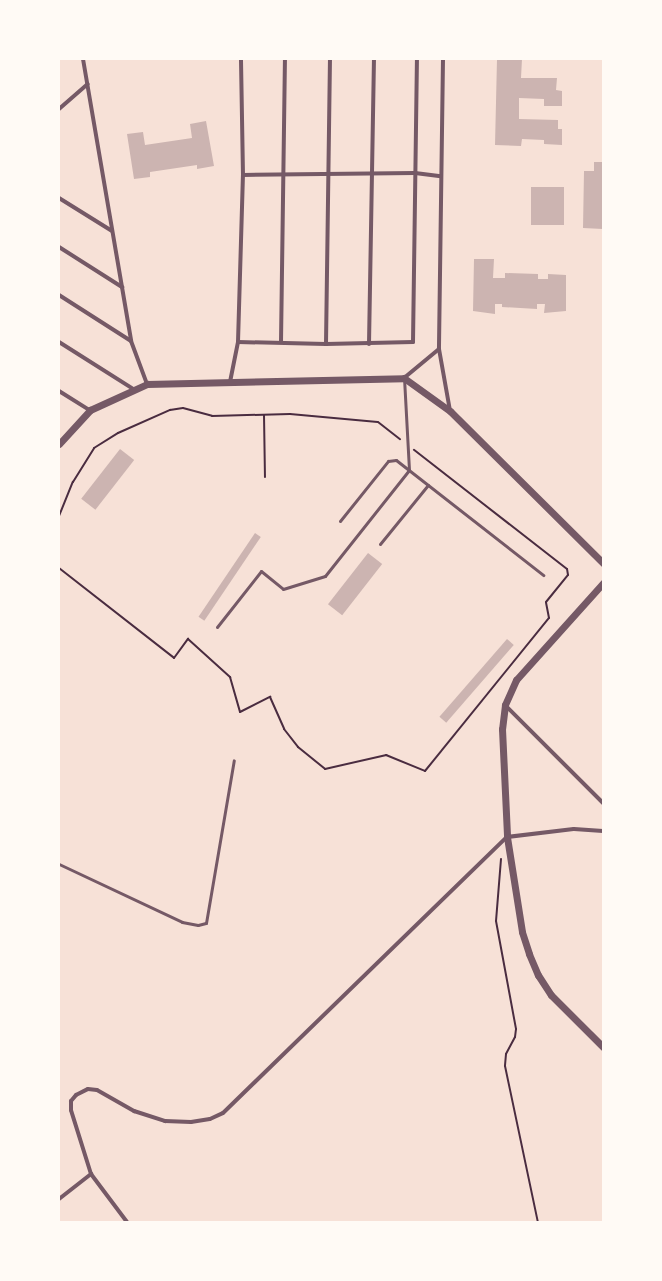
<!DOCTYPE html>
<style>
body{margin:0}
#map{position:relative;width:662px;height:1281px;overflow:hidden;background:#f7e1d7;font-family:Roboto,sans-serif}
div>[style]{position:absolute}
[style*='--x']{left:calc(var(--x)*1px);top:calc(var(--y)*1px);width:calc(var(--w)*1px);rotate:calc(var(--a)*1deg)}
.building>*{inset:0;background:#ccb4b1;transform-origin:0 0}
.path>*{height:2px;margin:-1px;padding:0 1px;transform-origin:1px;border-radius:1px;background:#4a2c40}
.service>*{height:3px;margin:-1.5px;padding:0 1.5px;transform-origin:1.5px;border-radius:1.5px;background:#755966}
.minor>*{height:4px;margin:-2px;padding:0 2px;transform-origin:2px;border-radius:2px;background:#755966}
.tertiary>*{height:7px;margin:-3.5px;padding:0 3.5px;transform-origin:3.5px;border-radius:3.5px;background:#755966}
span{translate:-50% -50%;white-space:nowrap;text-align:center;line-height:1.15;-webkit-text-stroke:3px #fffaf5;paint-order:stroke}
.frame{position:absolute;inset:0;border:60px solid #fffaf5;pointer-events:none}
</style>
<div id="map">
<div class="building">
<div style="clip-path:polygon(497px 59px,522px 59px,521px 78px,557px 78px,556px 90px,562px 91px,562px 106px,544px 106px,544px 99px,519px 98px,519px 119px,558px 120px,558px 129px,562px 129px,562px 145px,544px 144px,544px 140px,522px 139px,521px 146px,495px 145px)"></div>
<div style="clip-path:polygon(206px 121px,214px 166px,197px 169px,197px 165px,150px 172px,150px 177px,134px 179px,127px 134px,143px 132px,145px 145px,192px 138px,190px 124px)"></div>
<div style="clip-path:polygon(594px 162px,603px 162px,603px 229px,583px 228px,584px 171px,594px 171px)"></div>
<div style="left:531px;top:187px;width:33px;height:38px"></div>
<div style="clip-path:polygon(474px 259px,494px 259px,493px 278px,505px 278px,505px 273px,538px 274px,538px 279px,548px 279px,548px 274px,566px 275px,566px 311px,544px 313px,545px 304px,537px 304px,537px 309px,502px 307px,502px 304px,495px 304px,495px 314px,473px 311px)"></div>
<div style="left:120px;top:449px;width:18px;height:63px;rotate:38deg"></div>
<div style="left:255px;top:533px;width:7px;height:101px;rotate:34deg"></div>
<div style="left:368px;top:553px;width:18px;height:65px;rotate:38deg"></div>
<div style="left:507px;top:639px;width:9px;height:103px;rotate:41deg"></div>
</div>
<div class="path">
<div style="--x:264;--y:415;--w:62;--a:89.1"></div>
<div style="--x:59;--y:516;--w:37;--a:-68"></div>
<div style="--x:73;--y:482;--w:40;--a:-58"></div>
<div style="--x:94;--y:448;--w:28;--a:-32"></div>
<div style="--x:118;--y:433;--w:57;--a:-23.9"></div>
<div style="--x:170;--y:410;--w:13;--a:-9"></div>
<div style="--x:183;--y:408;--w:30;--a:15"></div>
<div style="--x:212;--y:416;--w:78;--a:-1.5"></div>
<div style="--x:290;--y:414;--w:88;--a:5.2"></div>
<div style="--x:378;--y:422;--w:28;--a:38"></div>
<div style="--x:59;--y:568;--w:146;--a:38"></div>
<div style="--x:174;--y:658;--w:24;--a:-54"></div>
<div style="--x:188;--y:639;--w:57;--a:42.1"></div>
<div style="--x:230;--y:677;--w:36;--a:74"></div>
<div style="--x:240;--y:712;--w:34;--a:-27"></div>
<div style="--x:270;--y:697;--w:35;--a:66"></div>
<div style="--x:284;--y:729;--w:23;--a:52"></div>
<div style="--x:298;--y:747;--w:35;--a:39"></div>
<div style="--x:325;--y:769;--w:63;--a:-12.9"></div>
<div style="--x:386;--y:755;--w:42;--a:22.3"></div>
<div style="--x:425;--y:771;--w:197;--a:-51"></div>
<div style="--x:549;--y:618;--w:16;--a:-101"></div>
<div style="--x:546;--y:602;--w:35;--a:-51"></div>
<div style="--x:568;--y:575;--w:6;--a:-99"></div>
<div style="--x:567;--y:569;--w:194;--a:-142.1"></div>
<div style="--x:501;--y:859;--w:62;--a:94.6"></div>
<div style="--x:496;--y:921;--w:110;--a:79.5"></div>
<div style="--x:516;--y:1029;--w:8;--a:97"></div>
<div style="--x:515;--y:1037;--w:19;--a:118"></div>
<div style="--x:506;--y:1054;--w:12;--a:95"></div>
<div style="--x:505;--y:1066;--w:159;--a:78.1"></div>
</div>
<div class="service">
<div style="--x:340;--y:521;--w:77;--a:-51.3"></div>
<div style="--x:388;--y:461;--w:8;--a:-7"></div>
<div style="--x:396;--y:460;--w:187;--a:38"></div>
<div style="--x:380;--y:544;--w:76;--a:-50.9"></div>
<div style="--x:217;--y:627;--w:71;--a:-51.8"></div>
<div style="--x:261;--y:571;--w:28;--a:39"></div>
<div style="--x:283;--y:589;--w:44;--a:-17.2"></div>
<div style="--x:325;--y:576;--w:135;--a:-51.6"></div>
<div style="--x:409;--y:470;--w:91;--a:-93.1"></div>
<div style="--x:59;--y:864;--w:136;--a:25.2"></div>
<div style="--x:182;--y:922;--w:16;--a:11"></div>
<div style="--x:198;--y:925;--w:8;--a:-14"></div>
<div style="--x:206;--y:923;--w:165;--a:-80.3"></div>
</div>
<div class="minor">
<div style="--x:83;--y:59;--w:286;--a:80.3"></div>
<div style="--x:131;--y:341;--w:46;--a:69.6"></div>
<div style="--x:443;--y:59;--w:290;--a:90.8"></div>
<div style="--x:439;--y:349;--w:63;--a:79.9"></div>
<div style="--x:59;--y:109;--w:38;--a:-41"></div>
<div style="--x:243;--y:175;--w:172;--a:-0.7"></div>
<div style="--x:415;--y:173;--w:26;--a:7"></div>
<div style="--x:59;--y:198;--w:62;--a:31.9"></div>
<div style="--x:59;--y:247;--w:75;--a:32.4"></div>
<div style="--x:59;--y:295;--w:85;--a:32.6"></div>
<div style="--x:59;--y:342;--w:90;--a:32.3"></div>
<div style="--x:238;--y:342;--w:88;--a:1.3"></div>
<div style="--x:326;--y:344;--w:87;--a:-1.3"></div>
<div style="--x:413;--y:342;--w:283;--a:-89.2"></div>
<div style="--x:281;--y:342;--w:283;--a:-89.2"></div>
<div style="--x:326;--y:344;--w:285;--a:-89.2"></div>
<div style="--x:369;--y:344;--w:285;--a:-89"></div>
<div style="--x:404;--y:378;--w:45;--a:-39.6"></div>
<div style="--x:230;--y:382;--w:41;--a:-78.7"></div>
<div style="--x:238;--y:342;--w:167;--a:-88.3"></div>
<div style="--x:243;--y:175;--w:116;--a:-91"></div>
<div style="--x:59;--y:391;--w:36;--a:32"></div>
<div style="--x:505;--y:705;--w:139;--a:45"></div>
<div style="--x:59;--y:1199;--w:41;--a:-38"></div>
<div style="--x:127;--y:1222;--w:60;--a:-126.9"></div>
<div style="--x:91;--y:1174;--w:67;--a:-107.4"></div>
<div style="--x:71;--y:1110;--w:9;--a:-90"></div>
<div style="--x:71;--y:1101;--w:8;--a:-50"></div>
<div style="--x:76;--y:1095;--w:13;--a:-27"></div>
<div style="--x:88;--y:1089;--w:9;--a:6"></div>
<div style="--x:97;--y:1090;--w:43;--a:29.6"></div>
<div style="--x:134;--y:1111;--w:33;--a:18"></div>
<div style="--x:165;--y:1121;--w:26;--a:2"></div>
<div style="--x:191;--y:1122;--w:19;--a:-9"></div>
<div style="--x:210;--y:1119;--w:14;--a:-25"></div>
<div style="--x:223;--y:1113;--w:396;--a:-44.2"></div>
<div style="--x:507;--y:837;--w:67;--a:-6.8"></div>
<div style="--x:574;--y:829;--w:29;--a:4"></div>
</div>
<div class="tertiary">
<div style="--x:59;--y:444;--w:46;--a:-47.6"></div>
<div style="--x:90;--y:410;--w:63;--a:-24.5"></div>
<div style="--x:147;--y:384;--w:257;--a:-1.3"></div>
<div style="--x:404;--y:378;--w:57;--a:35.7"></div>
<div style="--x:450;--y:411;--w:216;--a:44.8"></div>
<div style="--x:603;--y:583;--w:130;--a:131.9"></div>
<div style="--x:516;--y:680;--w:27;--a:114"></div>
<div style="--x:505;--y:705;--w:24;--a:97"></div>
<div style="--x:502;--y:729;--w:108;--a:87.3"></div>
<div style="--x:507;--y:837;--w:96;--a:81"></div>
<div style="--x:522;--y:932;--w:23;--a:72"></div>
<div style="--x:529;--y:954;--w:23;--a:67"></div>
<div style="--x:538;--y:975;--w:24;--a:57"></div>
<div style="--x:551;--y:995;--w:74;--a:45"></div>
</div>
<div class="frame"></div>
</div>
